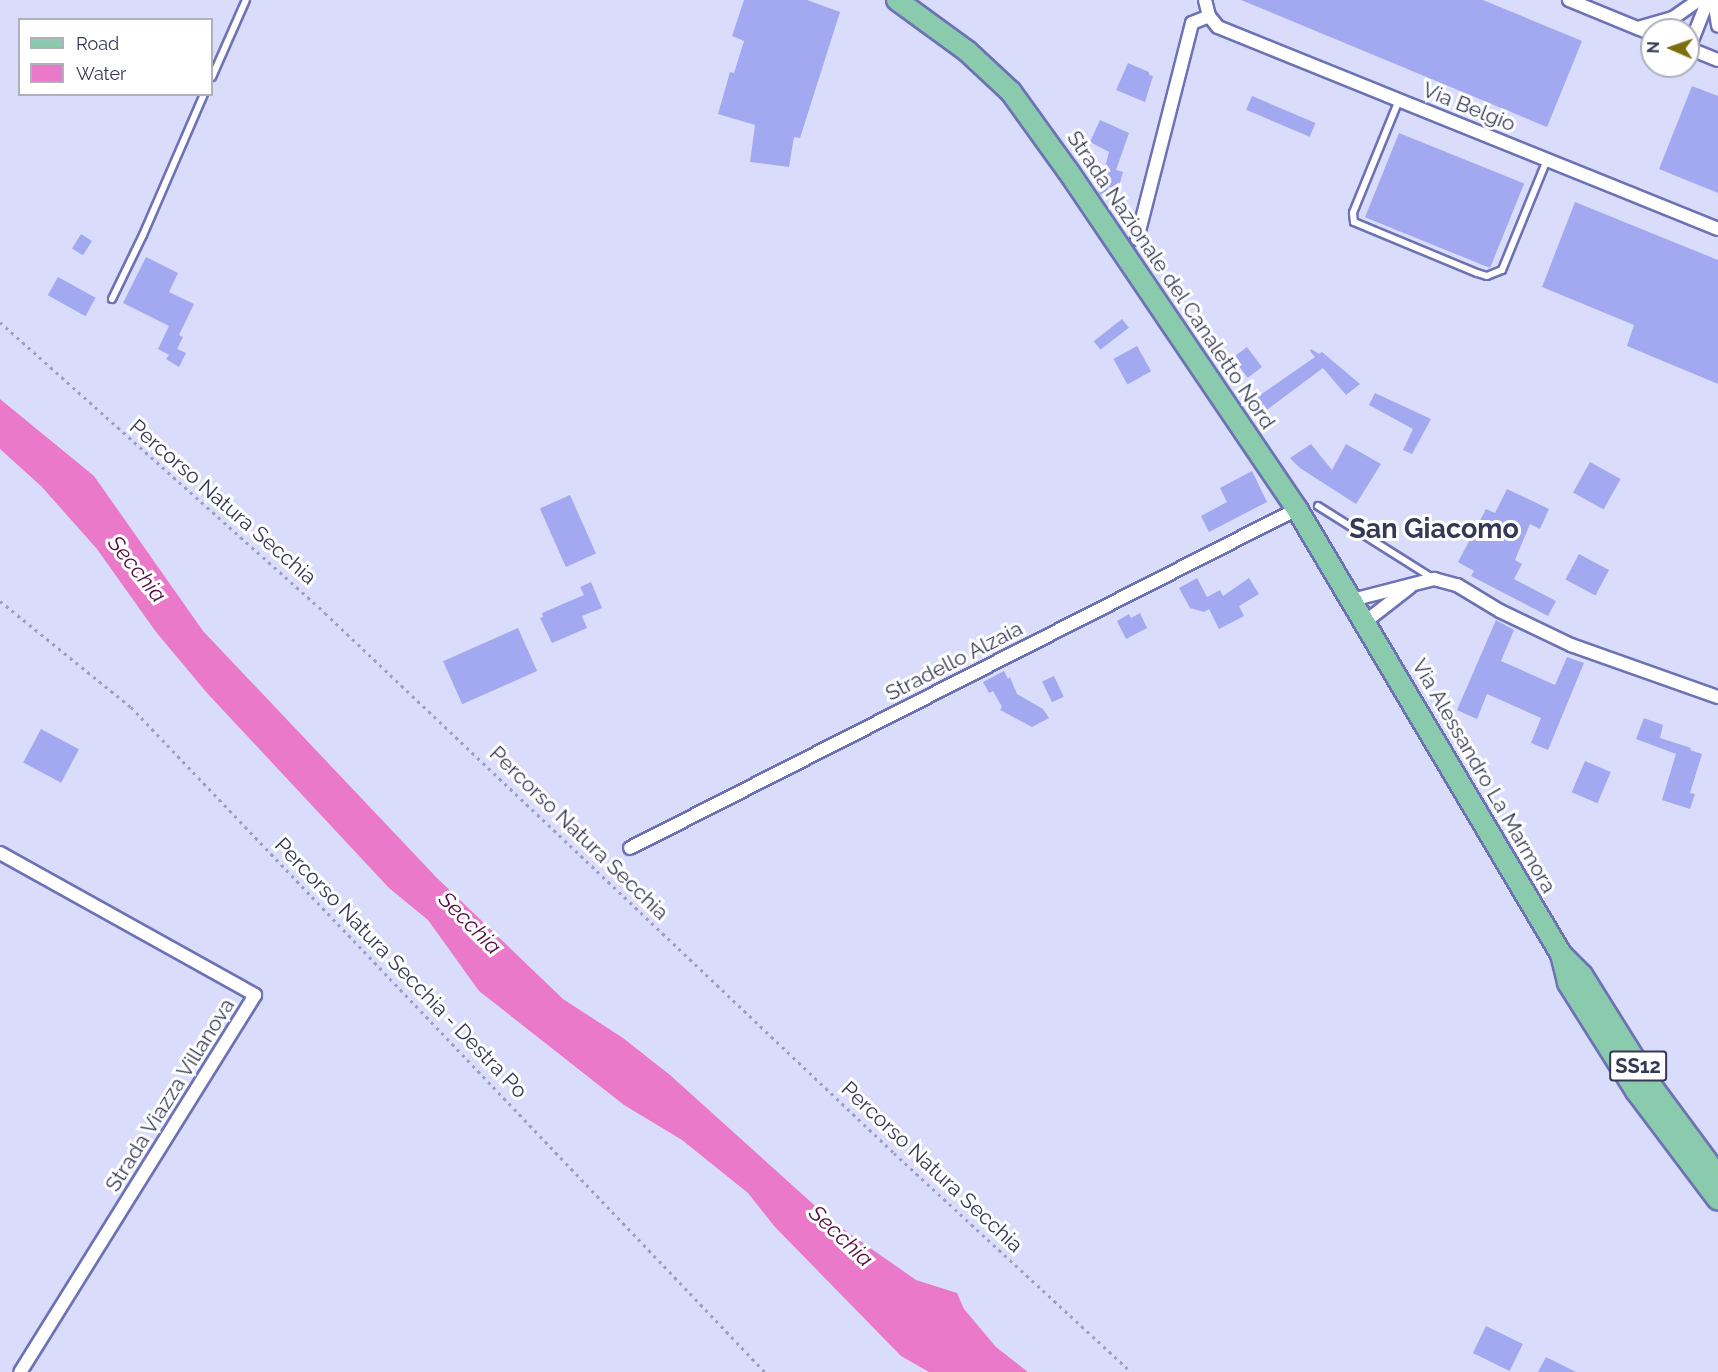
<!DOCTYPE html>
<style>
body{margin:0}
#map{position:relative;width:1718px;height:1372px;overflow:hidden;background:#d9ddfb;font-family:Raleway,sans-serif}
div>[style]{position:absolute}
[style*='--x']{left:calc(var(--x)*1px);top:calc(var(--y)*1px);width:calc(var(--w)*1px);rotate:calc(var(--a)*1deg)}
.water>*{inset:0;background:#eb79c9}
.building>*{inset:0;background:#a3a9f0;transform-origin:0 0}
.path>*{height:3px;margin-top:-1.5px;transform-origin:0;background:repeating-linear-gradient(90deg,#9ca0be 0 3px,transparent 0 7.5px)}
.roads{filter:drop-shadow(2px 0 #6d72b5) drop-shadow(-2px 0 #6d72b5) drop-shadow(0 2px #6d72b5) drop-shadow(0 -2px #6d72b5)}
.lane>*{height:6px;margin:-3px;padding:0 3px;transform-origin:3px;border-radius:3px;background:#fff}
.street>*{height:12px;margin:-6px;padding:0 6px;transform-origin:6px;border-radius:6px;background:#fff}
.primary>*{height:20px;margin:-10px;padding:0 10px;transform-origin:10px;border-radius:10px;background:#8acbad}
span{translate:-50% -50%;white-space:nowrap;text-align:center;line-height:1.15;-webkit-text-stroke:6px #fff;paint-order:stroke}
.shield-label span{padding:2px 4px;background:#fff;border:2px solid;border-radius:4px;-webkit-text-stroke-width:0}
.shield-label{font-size:20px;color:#363956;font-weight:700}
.street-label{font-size:21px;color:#363956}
.water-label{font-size:22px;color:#530b42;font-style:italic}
.district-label{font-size:27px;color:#363956;font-weight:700}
.legend{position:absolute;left:18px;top:18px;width:195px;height:78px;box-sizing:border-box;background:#fff;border:2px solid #afb0bb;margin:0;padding:8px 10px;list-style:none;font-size:18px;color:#363956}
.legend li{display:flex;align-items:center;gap:12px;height:30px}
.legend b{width:30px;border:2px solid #afb0bb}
.north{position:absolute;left:1640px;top:18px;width:60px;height:60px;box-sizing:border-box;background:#fff;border:2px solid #afb0bb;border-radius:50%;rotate:272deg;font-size:16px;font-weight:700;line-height:24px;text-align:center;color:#363956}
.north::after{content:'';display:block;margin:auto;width:21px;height:27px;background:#7e6f0e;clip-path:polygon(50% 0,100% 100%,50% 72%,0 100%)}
</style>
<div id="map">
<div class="water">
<div style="clip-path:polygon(0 399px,94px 476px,203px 631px,437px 878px,563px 999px,623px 1038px,670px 1075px,833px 1222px,916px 1280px,957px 1293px,964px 1309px,996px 1347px,1028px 1372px,929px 1372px,901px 1356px,775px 1227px,748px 1193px,682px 1140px,624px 1105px,479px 991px,428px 920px,389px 888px,207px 693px,156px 632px,97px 549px,41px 486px,0 449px)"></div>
</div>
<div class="building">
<div style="clip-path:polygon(744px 0,807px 0,840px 12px,800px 138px,794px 137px,789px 167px,750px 162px,755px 125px,718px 114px,730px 72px,734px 73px,744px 41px,732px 36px)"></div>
<div style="clip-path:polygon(1241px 0,1483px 0,1582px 41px,1547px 127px)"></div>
<div style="clip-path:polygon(1128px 63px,1149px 72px,1149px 75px,1153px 76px,1145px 102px,1116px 90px)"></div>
<div style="clip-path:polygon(1692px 86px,1718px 96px,1718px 193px,1659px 169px)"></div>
<div style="left:1252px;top:96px;width:69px;height:15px;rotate:23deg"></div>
<div style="clip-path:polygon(1100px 120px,1129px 133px,1116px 170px,1123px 172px,1118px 189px,1109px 187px,1104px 198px,1098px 193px,1109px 152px,1090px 142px)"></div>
<div style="left:1399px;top:133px;width:135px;height:91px;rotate:22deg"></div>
<div style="clip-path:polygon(1575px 202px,1718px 260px,1718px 384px,1627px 346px,1634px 325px,1542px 287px)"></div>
<div style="left:81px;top:234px;width:13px;height:17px;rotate:32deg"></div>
<div style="clip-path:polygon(146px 257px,178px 273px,169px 292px,194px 304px,179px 335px,183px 337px,177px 349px,186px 353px,179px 367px,166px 359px,169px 355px,158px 349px,169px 326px,123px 303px)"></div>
<div style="left:58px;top:277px;width:43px;height:21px;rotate:29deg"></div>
<div style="left:1122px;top:319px;width:11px;height:36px;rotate:52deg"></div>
<div style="left:1137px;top:346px;width:29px;height:27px;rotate:61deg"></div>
<div style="left:1247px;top:347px;width:25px;height:18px;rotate:53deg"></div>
<div style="clip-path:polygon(1311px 349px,1319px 354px,1322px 352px,1360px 384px,1346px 395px,1323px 368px,1260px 415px,1250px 402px,1315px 357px,1310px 351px)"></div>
<div style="clip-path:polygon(1375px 393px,1431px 419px,1412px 454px,1403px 450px,1413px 429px,1369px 405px)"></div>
<div style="clip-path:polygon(1311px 444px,1332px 470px,1346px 444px,1381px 464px,1356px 504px,1300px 468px,1290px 458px)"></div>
<div style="left:1590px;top:462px;width:35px;height:35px;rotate:29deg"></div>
<div style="clip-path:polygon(1252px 471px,1267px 502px,1209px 532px,1201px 516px,1227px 502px,1220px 488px)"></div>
<div style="clip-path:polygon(1507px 489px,1549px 509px,1540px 529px,1530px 524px,1515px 560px,1522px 564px,1514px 579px,1556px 601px,1548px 616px,1471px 576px,1474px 571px,1458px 562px,1486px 509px,1495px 513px)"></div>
<div style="left:570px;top:495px;width:64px;height:33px;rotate:66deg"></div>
<div style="left:1579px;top:554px;width:34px;height:29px;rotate:28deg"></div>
<div style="clip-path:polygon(1197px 578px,1207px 597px,1220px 590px,1223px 596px,1249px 578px,1259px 594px,1239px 606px,1244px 616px,1219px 629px,1209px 609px,1204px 612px,1190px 608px,1179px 588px)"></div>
<div style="clip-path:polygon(591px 582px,602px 608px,582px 616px,587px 628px,552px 643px,540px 618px,543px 617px,542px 613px,584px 595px,580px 587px)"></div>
<div style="clip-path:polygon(1140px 613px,1147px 628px,1126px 639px,1117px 621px,1129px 614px,1131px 618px)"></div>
<div style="clip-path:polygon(1496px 620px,1514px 630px,1501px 661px,1555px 685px,1567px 657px,1584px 663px,1548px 750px,1531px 743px,1541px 718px,1487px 694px,1477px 719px,1457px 710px)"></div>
<div style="left:518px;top:628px;width:47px;height:82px;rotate:66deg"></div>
<div style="clip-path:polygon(1004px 671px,1008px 679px,1010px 677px,1017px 694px,1043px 709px,1049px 718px,1032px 727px,1000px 710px,1002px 707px,993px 691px,989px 693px,983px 682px)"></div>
<div style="left:1054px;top:676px;width:23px;height:13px;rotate:65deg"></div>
<div style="clip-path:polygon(1644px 718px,1663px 725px,1660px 738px,1691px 748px,1690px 750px,1702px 754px,1690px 793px,1695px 794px,1690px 809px,1662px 800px,1676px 754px,1636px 739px)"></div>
<div style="left:41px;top:729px;width:43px;height:38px;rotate:28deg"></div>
<div style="left:1585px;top:761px;width:28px;height:34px;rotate:23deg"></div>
<div style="left:1486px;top:1326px;width:41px;height:30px;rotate:26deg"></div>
<div style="clip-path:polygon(1546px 1357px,1576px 1372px,1538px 1372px)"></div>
</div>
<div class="path">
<div style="--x:0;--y:322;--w:436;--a:41.8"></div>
<div style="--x:325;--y:613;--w:784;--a:43.5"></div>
<div style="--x:894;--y:1153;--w:323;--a:42.7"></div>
<div style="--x:0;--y:601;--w:169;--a:39"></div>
<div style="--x:131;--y:707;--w:919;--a:46.37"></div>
</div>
<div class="roads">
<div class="lane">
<div style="--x:212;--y:77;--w:84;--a:-66.2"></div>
<div style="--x:1399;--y:100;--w:122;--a:112.2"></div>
<div style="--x:1353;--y:213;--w:9;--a:84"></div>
<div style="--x:1354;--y:222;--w:133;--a:22.5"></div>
<div style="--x:1477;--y:273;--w:10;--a:17"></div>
<div style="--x:1487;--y:276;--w:16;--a:-22"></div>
<div style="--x:1502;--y:270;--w:119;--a:-67.8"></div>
<div style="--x:112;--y:299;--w:71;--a:-64.2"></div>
<div style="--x:143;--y:235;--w:154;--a:-66.6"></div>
<div style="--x:1318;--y:506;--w:137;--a:32.2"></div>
</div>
<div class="street">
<div style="--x:1205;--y:0;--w:16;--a:76"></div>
<div style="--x:1209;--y:16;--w:14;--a:51"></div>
<div style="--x:1218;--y:27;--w:539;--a:22"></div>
<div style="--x:1569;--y:0;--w:90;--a:22.3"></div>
<div style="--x:1714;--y:0;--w:26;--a:81"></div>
<div style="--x:1638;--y:28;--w:36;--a:-16"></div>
<div style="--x:1673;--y:18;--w:32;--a:-35"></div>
<div style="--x:1688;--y:48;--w:32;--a:22"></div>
<div style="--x:1689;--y:48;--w:52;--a:-68.4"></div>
<div style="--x:1137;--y:239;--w:223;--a:-75.7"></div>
<div style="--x:1192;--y:23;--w:18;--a:-22"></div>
<div style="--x:1352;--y:600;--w:85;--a:-14.4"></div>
<div style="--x:1434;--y:579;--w:24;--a:15"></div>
<div style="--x:1457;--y:585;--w:50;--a:31.2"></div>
<div style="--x:1500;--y:611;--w:79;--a:25.6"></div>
<div style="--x:1571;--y:645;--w:156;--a:19.5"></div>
<div style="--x:1365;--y:622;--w:57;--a:-37.9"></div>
<div style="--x:630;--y:848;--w:748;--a:-26.94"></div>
<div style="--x:0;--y:853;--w:292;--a:29.1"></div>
<div style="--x:255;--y:995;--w:444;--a:121.9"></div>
</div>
<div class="primary">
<div style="--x:897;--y:0;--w:87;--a:36.1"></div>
<div style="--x:967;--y:51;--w:60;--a:43"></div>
<div style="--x:1011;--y:92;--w:97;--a:54.2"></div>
<div style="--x:1068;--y:171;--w:408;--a:55.9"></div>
<div style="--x:1297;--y:509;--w:517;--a:59.32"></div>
<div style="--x:1561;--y:954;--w:30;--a:45"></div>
<div style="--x:1582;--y:975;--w:128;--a:58"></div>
<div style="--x:1650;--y:1084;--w:114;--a:53.5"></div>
<div style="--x:1561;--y:954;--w:30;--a:76"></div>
<div style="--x:1568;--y:983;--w:128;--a:57.8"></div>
<div style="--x:1636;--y:1091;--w:136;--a:53"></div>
</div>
</div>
<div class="shield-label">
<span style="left:1638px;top:1066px">SS12</span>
</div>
<div class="street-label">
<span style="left:1469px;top:107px;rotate:22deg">Via Belgio</span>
<span style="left:1171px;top:280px;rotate:56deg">Strada Nazionale del Canaletto Nord</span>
<span style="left:223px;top:502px;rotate:41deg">Percorso Natura Secchia</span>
<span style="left:954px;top:661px;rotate:-27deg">Stradello Alzaia</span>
<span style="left:1484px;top:776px;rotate:60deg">Via Alessandro La Marmora</span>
<span style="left:579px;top:833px;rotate:44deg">Percorso Natura Secchia</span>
<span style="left:401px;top:968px;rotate:46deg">Percorso Natura Secchia - Destra Po</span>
<span style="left:170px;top:1095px;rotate:-58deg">Strada Viazza Villanova</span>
<span style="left:932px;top:1167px;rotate:43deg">Percorso Natura Secchia</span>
</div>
<div class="water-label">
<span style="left:137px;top:569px;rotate:51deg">Secchia</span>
<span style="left:470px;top:923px;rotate:45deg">Secchia</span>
<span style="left:841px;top:1236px;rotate:43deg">Secchia</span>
</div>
<div class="district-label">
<span style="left:1434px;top:529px">San Giacomo</span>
</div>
<ul class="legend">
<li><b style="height:8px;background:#8acbad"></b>Road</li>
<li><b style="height:16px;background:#eb79c9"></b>Water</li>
</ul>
<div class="north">N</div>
</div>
